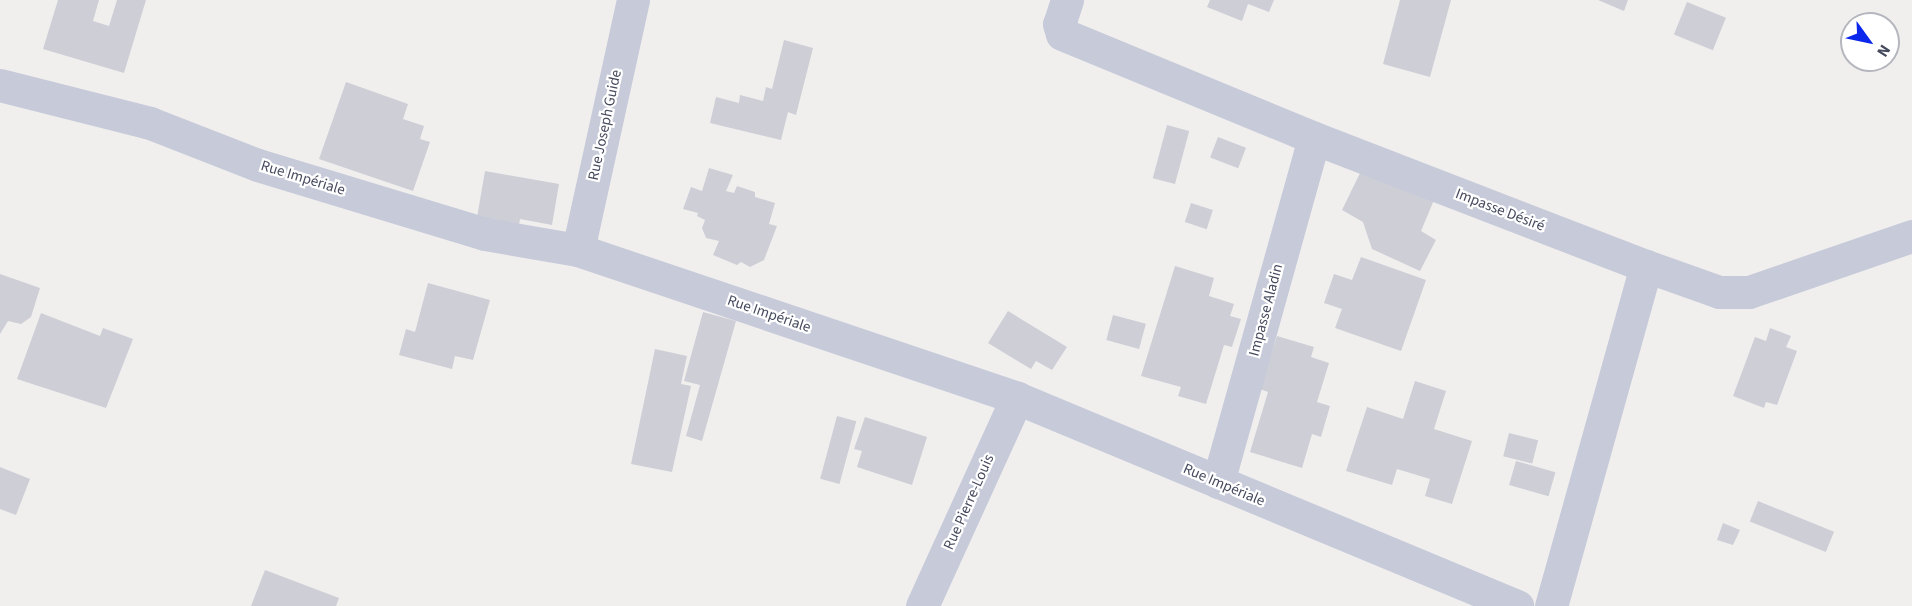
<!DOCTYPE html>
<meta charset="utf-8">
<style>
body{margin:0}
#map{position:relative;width:1912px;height:606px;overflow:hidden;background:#f1efee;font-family:"Source Sans 3",sans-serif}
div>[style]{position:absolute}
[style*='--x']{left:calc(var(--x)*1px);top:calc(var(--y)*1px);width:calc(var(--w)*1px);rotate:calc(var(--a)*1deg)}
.building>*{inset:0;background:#cdced6;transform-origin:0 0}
.minor>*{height:33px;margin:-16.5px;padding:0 16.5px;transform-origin:16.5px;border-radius:16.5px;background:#c6cad9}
span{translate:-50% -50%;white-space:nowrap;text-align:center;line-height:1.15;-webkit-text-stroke:4.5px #fff;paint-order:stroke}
.street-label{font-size:15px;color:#454a5d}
.north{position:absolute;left:1840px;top:12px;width:60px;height:60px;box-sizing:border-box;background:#fff;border:2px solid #b5b7be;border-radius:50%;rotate:123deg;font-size:16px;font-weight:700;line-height:24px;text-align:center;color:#454a5d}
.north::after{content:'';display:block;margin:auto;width:21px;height:27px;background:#0c27ec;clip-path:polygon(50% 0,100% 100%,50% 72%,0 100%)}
</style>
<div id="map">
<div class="building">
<div style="clip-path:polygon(58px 0,99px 0,93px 21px,109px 26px,117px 0,146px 0,124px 73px,43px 49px)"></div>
<div style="clip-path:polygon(1210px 0,1274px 0,1269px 12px,1248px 4px,1242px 21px,1207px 7px)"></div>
<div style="clip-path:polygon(1400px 0,1451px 0,1430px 77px,1383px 64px)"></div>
<div style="clip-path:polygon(1598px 0,1628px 0,1624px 11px)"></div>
<div style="left:1687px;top:2px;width:42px;height:35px;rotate:22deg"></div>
<div style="clip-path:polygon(784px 40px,813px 48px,796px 115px,788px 112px,781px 140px,710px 123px,716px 97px,739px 103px,740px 95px,763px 101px,766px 87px,772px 89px)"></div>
<div style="clip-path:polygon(346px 82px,408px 104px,403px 119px,424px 126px,420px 139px,430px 142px,413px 191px,319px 159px)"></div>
<div style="left:1167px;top:125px;width:23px;height:55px;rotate:15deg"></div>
<div style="left:1218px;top:137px;width:30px;height:22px;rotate:21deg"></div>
<div style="clip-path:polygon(709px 168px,733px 175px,726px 191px,734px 193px,737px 186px,755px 192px,755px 197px,775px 203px,769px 224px,777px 226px,764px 260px,750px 267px,741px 262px,737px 265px,713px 255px,719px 241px,706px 238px,702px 228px,705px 220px,697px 216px,698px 213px,683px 209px,691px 187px,702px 191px)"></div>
<div style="clip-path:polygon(1362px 169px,1434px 200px,1421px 231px,1436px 240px,1420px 271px,1372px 249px,1363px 222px,1342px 210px)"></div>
<div style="clip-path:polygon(485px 171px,559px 184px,552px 225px,520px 219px,517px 236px,475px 229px)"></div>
<div style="left:1191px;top:203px;width:23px;height:20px;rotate:18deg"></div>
<div style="clip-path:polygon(1361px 257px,1426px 280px,1401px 351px,1335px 328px,1342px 309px,1324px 303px,1334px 274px,1352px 280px)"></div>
<div style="clip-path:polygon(1175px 266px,1214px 278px,1209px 296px,1234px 304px,1230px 316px,1241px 319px,1232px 347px,1224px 345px,1206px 404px,1178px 396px,1181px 387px,1141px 376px)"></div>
<div style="clip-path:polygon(0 274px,40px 288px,31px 317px,21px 324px,8px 321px,0 334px)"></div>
<div style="clip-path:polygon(428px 283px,490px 300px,473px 360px,455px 356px,452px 369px,399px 355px,406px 329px,415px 332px)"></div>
<div style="clip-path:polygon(1008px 311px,1067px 347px,1052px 370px,1036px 361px,1031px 369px,988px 343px)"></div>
<div style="clip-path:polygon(703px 312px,736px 321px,702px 441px,686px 436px,700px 385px,684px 381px)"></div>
<div style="clip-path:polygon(41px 313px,100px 336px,103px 328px,133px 339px,106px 408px,17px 379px)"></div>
<div style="left:1113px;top:315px;width:34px;height:26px;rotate:15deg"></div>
<div style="clip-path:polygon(1770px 328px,1791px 336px,1786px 347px,1797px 351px,1777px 405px,1766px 402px,1764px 408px,1733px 396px,1755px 337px,1766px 341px)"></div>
<div style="clip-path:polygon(1277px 336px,1314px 347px,1311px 357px,1329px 363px,1317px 402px,1330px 406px,1321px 437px,1312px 434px,1302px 468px,1250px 452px,1268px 392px,1260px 389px)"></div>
<div style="clip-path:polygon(655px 349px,687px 356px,681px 384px,691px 386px,672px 472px,631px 464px)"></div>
<div style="clip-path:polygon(1415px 381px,1446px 391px,1434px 429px,1472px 441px,1452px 504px,1425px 496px,1430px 479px,1397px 469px,1392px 485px,1346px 471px,1367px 407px,1403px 419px)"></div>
<div style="left:837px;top:416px;width:20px;height:65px;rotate:15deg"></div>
<div style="clip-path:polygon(865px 417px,927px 437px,912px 485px,857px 467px,862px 451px,854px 449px)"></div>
<div style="left:1509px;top:433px;width:30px;height:24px;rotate:14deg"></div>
<div style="left:1516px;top:461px;width:41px;height:25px;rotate:16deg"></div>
<div style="clip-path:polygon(0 467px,30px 479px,16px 515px,0 509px)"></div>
<div style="left:1758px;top:501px;width:82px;height:22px;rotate:22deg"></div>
<div style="clip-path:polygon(1723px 523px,1740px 530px,1733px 545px,1717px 540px)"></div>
<div style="clip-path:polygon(265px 570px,339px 598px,336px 606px,251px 606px)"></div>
</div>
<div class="minor">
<div style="--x:1067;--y:0;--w:25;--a:108"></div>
<div style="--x:1059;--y:24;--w:10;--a:73"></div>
<div style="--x:1062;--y:34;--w:273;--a:22.4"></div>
<div style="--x:1314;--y:138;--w:356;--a:21.1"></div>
<div style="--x:1646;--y:266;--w:353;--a:105.6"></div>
<div style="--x:0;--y:85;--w:155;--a:14.2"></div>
<div style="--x:150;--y:123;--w:116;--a:21.3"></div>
<div style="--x:258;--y:165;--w:237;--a:16.9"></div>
<div style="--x:485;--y:234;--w:94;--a:9.8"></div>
<div style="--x:578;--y:250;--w:463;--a:18.6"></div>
<div style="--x:1017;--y:398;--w:542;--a:22.59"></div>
<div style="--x:578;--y:250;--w:256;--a:-77.6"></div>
<div style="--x:1646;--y:266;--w:77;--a:19.6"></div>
<div style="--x:1719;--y:292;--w:30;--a:0"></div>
<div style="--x:1749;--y:292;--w:172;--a:-19"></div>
<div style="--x:1218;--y:482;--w:357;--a:-74.4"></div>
<div style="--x:922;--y:606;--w:229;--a:-65.5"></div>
</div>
<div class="street-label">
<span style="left:605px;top:125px;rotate:-78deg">Rue Joseph Guide</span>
<span style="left:303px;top:178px;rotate:17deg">Rue Impériale</span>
<span style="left:1500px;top:210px;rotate:21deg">Impasse Désiré</span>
<span style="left:1266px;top:310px;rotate:-75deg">Impasse Aladin</span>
<span style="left:769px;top:314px;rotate:19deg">Rue Impériale</span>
<span style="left:1224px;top:485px;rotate:23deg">Rue Impériale</span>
<span style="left:969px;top:502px;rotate:-66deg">Rue Pierre-Louis</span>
</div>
<div class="north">N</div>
</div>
